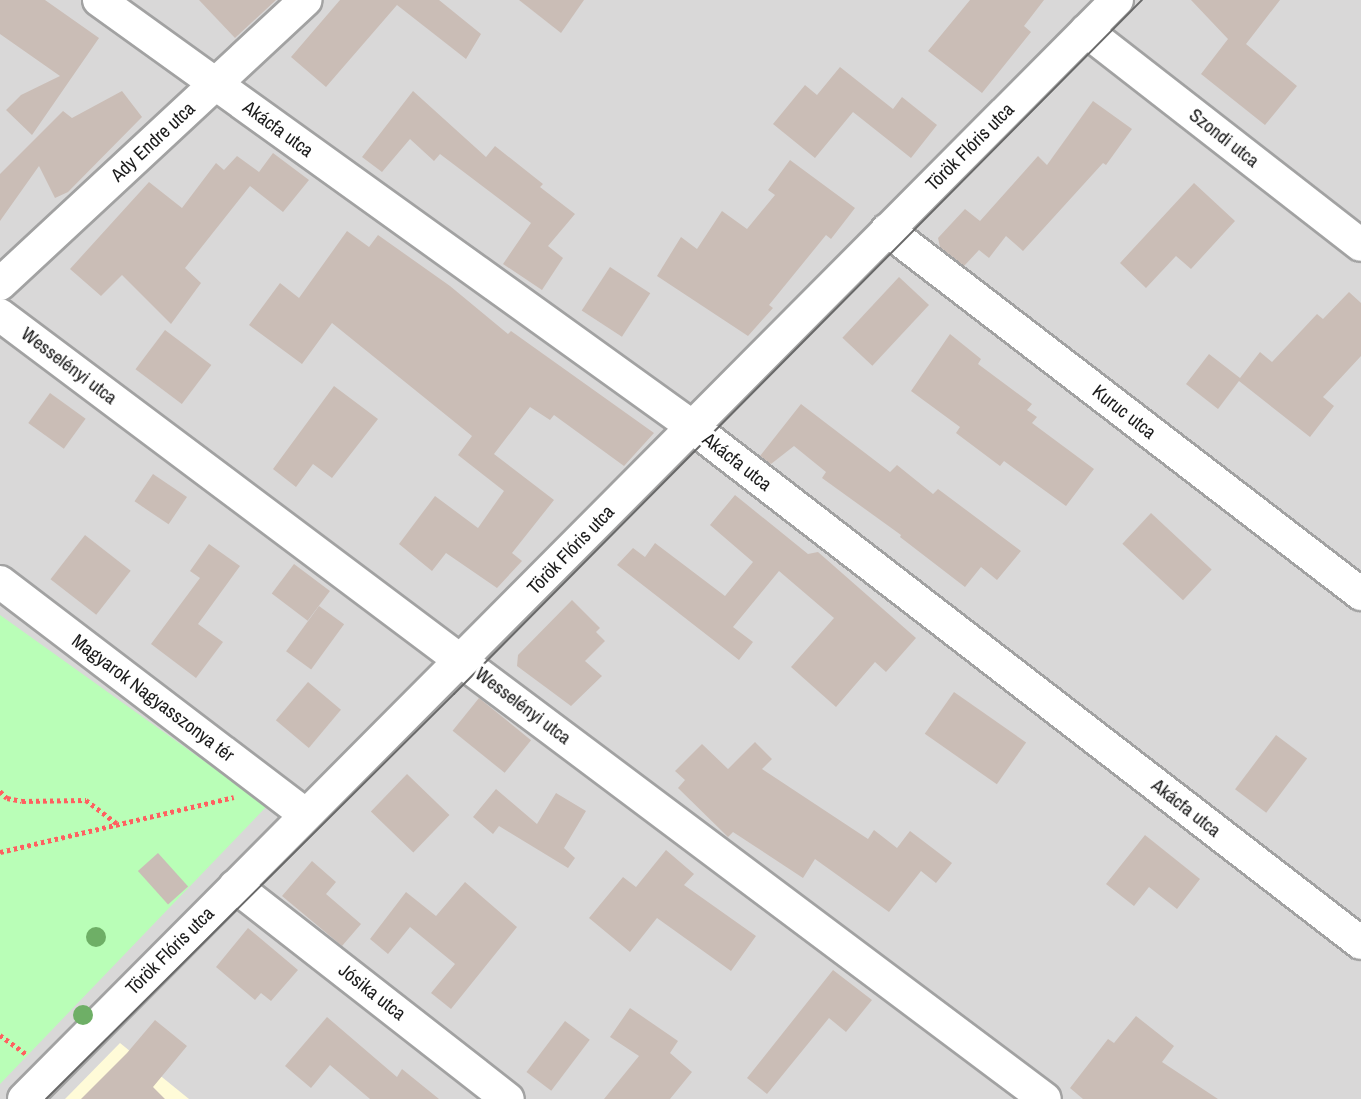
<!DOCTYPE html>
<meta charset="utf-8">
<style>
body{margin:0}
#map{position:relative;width:1361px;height:1099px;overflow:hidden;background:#eee8e0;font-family:"Archivo Narrow",sans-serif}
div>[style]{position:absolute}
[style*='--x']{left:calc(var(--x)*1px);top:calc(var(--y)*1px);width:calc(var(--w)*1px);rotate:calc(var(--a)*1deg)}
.residential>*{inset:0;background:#d9d8d8;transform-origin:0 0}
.education>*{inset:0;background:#fffbd8}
.park>*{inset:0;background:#b9feb7}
.building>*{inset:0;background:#cabdb6;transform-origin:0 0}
.path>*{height:4.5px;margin-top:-2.25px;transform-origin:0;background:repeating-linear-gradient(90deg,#ff6060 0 3.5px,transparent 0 7px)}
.roads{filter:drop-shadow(2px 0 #a2a2a2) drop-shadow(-2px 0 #a2a2a2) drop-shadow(0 2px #a2a2a2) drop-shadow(0 -2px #a2a2a2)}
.minor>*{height:32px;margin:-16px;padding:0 16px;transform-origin:16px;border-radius:16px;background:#fff}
.tram>*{height:2px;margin:-1px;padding:0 1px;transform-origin:1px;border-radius:1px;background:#696969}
.trees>*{width:20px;height:20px;margin:-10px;border-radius:50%;background:#6eaf66}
span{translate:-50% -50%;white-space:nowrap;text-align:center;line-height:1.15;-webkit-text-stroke:7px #fff;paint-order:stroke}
.street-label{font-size:19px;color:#1b1b1b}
</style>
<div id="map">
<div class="residential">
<div style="left:0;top:0;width:1361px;height:1099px"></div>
</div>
<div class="education">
<div style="clip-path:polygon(120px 1043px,189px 1099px,65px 1099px)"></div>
</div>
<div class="park">
<div style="clip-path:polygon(0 615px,267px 806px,0 1084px)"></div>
</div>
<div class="building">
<div style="clip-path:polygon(0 0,45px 0,99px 38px,32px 135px,6px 110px,21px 95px,60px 76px,0 34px)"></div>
<div style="clip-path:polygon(199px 0,276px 0,235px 38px)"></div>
<div style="clip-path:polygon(340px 0,439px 0,481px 34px,466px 59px,397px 5px,326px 87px,291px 57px)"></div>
<div style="clip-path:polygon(519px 0,584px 0,561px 33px)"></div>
<div style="clip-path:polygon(970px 0,1044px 0,1024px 26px,1031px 32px,982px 93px,928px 51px)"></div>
<div style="clip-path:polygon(1191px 0,1280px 0,1246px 44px,1297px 86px,1265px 125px,1201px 74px,1228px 39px)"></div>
<div style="clip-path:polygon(840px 67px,893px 109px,902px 97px,937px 125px,911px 158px,853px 112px,815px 158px,773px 124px,805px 85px,817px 95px)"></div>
<div style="clip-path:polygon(122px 91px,142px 117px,68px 192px,55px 198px,39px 166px,0 221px,0 174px,63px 111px,72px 118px)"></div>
<div style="clip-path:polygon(413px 91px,486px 157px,495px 146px,543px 184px,540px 187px,575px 214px,548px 246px,563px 258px,542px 290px,503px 264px,531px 223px,440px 154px,434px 161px,410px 139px,382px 172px,362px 157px)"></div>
<div style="clip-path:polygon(1093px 101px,1132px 129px,1106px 165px,1103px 163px,1023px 251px,1006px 236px,989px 258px,979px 250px,964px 266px,940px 247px,938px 238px,965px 209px,980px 221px,1038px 156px,1047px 165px)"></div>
<div style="clip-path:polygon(273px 153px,309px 180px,283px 212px,250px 186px,185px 268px,201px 283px,171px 324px,122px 275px,101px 296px,70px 269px,149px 182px,182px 208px,216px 163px,224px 170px,237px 156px,259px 172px)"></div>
<div style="clip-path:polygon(790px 160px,855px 208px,831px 239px,826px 235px,769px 305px,773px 308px,748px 336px,657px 276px,681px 237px,697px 249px,722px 211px,747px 229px,775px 195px,768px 190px)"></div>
<div style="clip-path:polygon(1194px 183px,1235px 221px,1191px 269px,1176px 256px,1146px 288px,1120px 263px)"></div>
<div style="clip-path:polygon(347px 231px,369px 247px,378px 235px,450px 286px,508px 334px,511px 331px,654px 433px,624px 466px,554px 415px,550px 420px,530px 407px,494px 454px,554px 500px,512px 553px,522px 561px,497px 588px,446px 553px,432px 571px,399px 544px,435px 496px,478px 528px,504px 491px,458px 455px,472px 436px,332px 323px,302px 364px,249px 325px,280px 283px,299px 298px)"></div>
<div style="left:610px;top:267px;width:48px;height:52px;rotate:33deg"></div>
<div style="left:899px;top:277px;width:41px;height:83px;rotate:43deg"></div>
<div style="clip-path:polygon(1349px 292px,1361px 303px,1361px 356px,1323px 397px,1334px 406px,1310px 437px,1239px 381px,1218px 409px,1186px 384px,1209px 354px,1240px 378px,1260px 352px,1272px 362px,1317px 314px,1323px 319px)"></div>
<div style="left:165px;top:330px;width:58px;height:49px;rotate:37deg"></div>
<div style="clip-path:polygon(950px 334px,981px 359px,978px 364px,1032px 404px,1027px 410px,1037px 417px,1032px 423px,1094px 469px,1066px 506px,1004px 461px,1000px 466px,956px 433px,960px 427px,911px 391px)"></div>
<div style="clip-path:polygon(334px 386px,378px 419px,332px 478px,313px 464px,296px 487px,273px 469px)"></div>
<div style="left:50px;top:393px;width:44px;height:37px;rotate:36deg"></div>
<div style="clip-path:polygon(801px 404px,890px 472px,897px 465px,933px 494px,938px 489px,1021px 551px,997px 580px,981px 567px,965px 587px,900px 537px,901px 535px,822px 478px,826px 472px,794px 446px,771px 464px,760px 456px)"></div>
<div style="left:153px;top:474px;width:41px;height:33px;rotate:34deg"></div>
<div style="clip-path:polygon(735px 495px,808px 554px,818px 552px,916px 638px,886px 672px,875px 662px,836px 707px,791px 667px,834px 618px,779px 571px,733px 627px,753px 642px,739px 660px,617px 565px,633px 548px,645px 557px,655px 543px,725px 596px,753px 562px,710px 525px)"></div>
<div style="left:1151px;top:513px;width:83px;height:42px;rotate:43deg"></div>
<div style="left:85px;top:535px;width:58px;height:56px;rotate:38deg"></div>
<div style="clip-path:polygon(209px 544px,240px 566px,198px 624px,223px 642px,196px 678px,151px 644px,200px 578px,190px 571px)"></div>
<div style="left:294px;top:564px;width:45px;height:37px;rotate:37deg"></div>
<div style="clip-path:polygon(572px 600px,600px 628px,596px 632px,605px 641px,585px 661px,602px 676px,571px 706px,517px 666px,518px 655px)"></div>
<div style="left:319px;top:606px;width:31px;height:56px;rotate:36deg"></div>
<div style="left:308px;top:682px;width:43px;height:50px;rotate:40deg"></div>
<div style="left:954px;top:692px;width:88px;height:51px;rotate:35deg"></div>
<div style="left:479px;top:698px;width:67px;height:42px;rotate:39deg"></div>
<div style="left:1276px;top:735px;width:39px;height:68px;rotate:37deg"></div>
<div style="clip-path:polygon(755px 742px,772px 759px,762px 769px,868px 839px,874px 830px,897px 848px,910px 831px,952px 863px,936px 883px,921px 871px,889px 912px,815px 859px,803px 878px,733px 832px,728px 837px,678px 788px,685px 780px,675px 771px,702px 744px,728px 769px)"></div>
<div style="left:407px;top:774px;width:59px;height:52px;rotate:44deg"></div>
<div style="clip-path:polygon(496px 789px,537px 824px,556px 793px,586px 811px,564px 848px,575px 858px,568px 868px,499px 826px,493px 834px,473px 817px)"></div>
<div style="clip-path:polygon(1145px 835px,1200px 879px,1177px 909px,1149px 887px,1134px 906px,1106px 884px)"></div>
<div style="clip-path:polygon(666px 850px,694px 874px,684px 885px,756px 936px,731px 971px,657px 918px,630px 952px,589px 918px,623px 877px,636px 887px)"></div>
<div style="left:158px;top:853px;width:45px;height:27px;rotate:48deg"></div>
<div style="clip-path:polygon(312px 861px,336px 882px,326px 894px,361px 924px,342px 946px,282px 896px)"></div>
<div style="clip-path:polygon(465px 882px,517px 927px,451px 1009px,431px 993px,455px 964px,410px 927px,388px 954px,370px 939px,406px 892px,436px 916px)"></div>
<div style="clip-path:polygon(248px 928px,298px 970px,271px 1001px,261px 993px,255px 1000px,216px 967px)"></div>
<div style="clip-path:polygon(833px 970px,872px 1000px,846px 1032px,829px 1018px,767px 1094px,747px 1078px)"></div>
<div style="clip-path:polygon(630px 1008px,678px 1041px,670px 1053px,692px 1072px,670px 1099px,604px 1099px,639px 1056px,610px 1037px)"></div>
<div style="clip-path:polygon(1136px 1016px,1174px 1046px,1162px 1062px,1218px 1099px,1083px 1099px,1070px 1088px,1108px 1039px,1114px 1043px)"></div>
<div style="clip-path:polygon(327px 1017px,397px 1077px,402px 1069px,439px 1099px,370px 1099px,330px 1065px,311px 1088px,285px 1066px)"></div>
<div style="clip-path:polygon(155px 1020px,187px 1046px,153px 1087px,165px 1099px,81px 1099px,127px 1053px)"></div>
<div style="left:565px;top:1021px;width:31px;height:64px;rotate:37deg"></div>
</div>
<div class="path">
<div style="--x:0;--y:791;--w:10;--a:45"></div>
<div style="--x:7;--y:798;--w:15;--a:11"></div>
<div style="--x:22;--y:801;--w:64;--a:-0.9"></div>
<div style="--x:86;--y:800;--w:41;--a:37.1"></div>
<div style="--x:0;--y:852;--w:240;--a:-13.2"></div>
<div style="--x:0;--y:1035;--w:32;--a:36"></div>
</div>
<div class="roads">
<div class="minor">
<div style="--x:99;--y:0;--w:719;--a:35.72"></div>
<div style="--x:683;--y:420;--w:856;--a:37.65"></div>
<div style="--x:1086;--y:31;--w:348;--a:37.9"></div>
<div style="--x:887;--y:230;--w:598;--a:37.52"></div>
<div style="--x:0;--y:284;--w:417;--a:-42.9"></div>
<div style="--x:0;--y:315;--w:1306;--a:36.88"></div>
<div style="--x:0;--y:582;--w:383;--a:37.3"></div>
<div style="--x:235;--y:886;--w:346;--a:38"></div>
<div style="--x:24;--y:1099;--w:1550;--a:-45.16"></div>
</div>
</div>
<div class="tram">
<div style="--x:46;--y:1099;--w:575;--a:-44.79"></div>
<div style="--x:454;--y:694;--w:977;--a:-45.25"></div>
</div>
<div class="trees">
<div style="left:96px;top:937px"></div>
<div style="left:83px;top:1015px"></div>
</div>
<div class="street-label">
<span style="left:278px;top:129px;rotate:36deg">Akácfa utca</span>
<span style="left:1224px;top:138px;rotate:38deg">Szondi utca</span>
<span style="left:153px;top:142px;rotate:-43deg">Ady Endre utca</span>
<span style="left:970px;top:147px;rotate:-45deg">Török Flóris utca</span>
<span style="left:69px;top:366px;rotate:37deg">Wesselényi utca</span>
<span style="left:1124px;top:412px;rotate:38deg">Kuruc utca</span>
<span style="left:737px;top:462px;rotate:38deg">Akácfa utca</span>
<span style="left:571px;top:550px;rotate:-46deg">Török Flóris utca</span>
<span style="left:153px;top:698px;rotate:37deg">Magyarok Nagyasszonya tér</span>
<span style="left:523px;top:706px;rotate:37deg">Wesselényi utca</span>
<span style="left:1186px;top:808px;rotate:38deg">Akácfa utca</span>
<span style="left:170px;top:951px;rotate:-45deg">Török Flóris utca</span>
<span style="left:372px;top:992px;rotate:38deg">Jósika utca</span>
</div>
</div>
